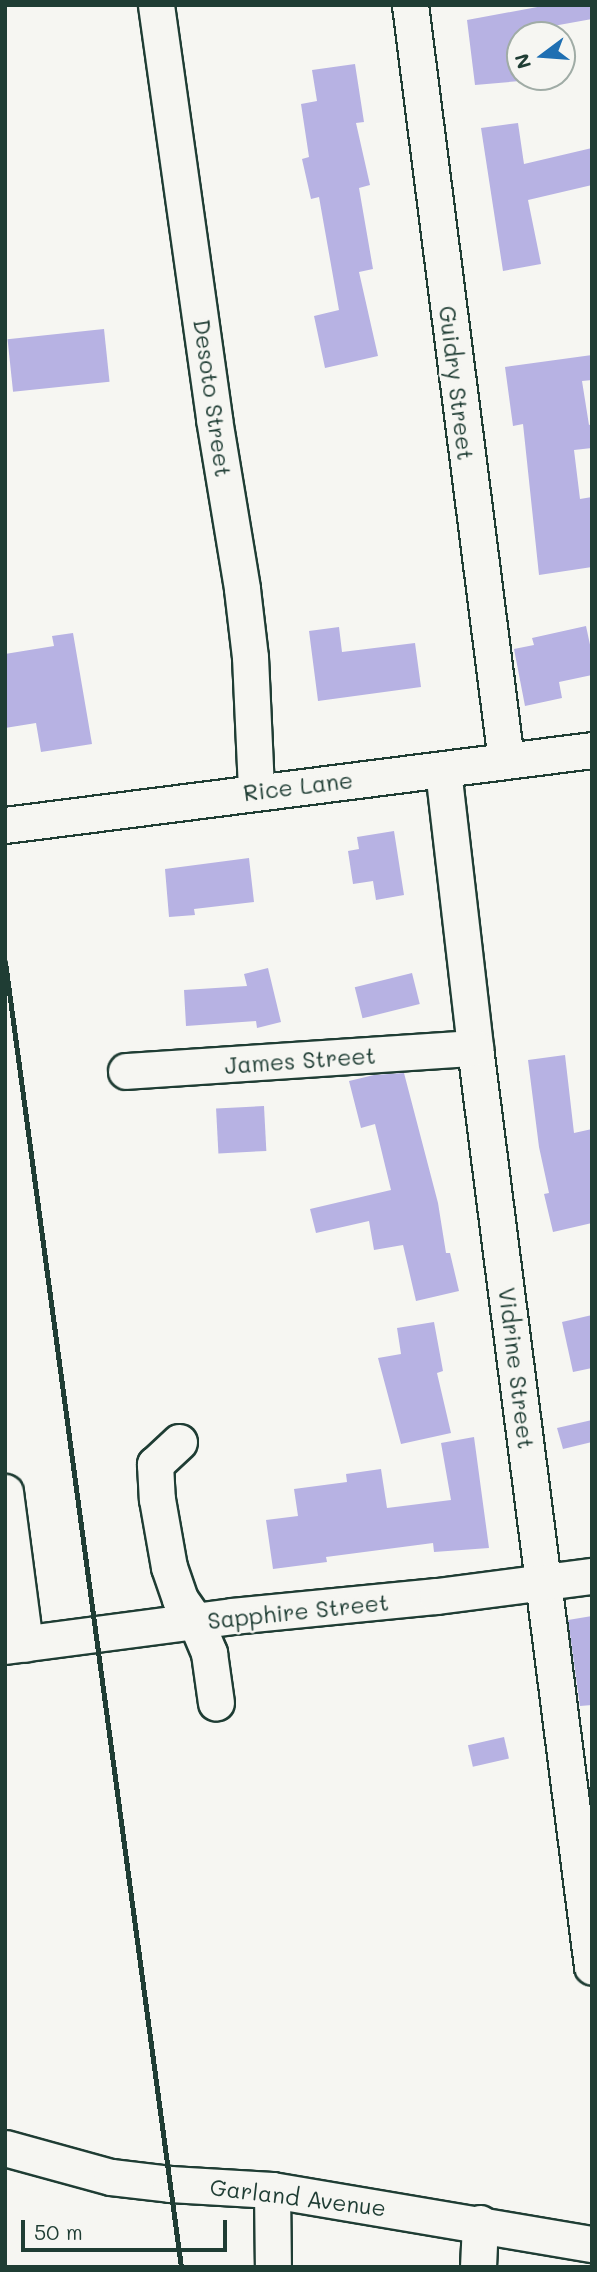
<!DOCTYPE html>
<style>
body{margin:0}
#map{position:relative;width:597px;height:2272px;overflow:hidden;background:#f6f6f2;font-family:Mali,sans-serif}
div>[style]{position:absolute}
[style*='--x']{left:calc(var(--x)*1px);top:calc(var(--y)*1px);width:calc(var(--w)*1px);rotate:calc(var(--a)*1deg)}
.building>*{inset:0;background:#b7b2e3;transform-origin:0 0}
.roads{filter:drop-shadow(2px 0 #1f3d34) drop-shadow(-2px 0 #1f3d34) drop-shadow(0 2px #1f3d34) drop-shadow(0 -2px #1f3d34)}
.minor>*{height:35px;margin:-17.5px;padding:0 17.5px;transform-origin:17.5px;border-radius:17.5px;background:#f6f6f2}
.rail>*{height:5px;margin:-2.5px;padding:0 2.5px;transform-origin:2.5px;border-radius:2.5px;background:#1f3d34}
span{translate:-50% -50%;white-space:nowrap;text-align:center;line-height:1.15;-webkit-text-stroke:5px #f6f6f2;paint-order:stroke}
.street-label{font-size:23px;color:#1f3d34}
.frame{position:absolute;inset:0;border:7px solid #1f3d34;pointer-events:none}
.north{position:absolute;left:506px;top:21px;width:70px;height:70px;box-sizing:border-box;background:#f6f6f2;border:2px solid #a0aca6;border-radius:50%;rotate:254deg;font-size:19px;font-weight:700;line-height:28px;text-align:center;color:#1f3d34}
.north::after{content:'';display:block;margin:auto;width:24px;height:32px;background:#1f6fb2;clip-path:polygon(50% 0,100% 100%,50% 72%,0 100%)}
.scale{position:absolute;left:21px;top:2220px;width:206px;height:32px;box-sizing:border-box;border:4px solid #1f3d34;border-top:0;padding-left:9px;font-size:21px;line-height:24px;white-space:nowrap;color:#1f3d34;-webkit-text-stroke:5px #f6f6f2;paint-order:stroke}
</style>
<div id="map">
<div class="building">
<div style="clip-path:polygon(548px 5px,592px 5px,592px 19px,520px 32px,520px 81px,475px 85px,467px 20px)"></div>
<div style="clip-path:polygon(355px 64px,364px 122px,356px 123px,370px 185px,359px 188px,373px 269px,359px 272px,378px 356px,325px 368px,314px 316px,339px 310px,319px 197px,311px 199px,302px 159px,309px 157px,301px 104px,317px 101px,312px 70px)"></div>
<div style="clip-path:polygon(518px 123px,524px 164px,592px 148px,592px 185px,528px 200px,541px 264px,503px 271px,481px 128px)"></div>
<div style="left:104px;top:329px;width:53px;height:97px;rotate:84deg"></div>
<div style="clip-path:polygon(592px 355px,592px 380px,582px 381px,589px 425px,592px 424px,592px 448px,574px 450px,580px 499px,592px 497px,592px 567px,539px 575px,523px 424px,513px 426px,505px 367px)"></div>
<div style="clip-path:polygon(586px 626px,592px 654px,592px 675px,559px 682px,562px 698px,525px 706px,514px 649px,534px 645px,532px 638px)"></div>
<div style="clip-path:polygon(339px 627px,342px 652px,415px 643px,421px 687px,318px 701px,309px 631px)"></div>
<div style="clip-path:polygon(73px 633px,92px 744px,41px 752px,36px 723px,5px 728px,5px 654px,54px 646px,52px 636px)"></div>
<div style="clip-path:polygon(394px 831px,404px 895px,376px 900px,373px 881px,353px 884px,348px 851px,359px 849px,357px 837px)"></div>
<div style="clip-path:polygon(249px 858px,254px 902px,194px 909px,195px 915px,169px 917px,165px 869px)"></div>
<div style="clip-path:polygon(268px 968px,281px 1022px,257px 1028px,256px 1021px,186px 1026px,184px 990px,247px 986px,244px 974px)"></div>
<div style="left:412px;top:973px;width:32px;height:59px;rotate:76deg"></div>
<div style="clip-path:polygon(565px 1055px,574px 1133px,592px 1129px,592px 1223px,553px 1232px,544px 1194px,549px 1193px,539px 1147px,528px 1060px)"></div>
<div style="clip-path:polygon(404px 1073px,438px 1203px,446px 1253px,450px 1253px,459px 1291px,416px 1301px,403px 1245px,374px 1250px,369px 1221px,316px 1233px,310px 1209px,391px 1190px,375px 1124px,361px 1128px,349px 1081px,374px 1075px)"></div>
<div style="left:264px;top:1106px;width:45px;height:48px;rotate:87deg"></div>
<div style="clip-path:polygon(592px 1315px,592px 1368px,573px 1372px,562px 1322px)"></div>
<div style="clip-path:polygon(434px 1322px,443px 1371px,437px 1373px,451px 1433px,401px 1444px,378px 1358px,401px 1354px,397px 1328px)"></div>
<div style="clip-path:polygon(592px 1420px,592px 1442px,563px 1449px,557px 1428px)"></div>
<div style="clip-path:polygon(474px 1437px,489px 1548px,434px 1552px,433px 1543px,326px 1557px,327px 1562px,273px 1569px,266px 1520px,298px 1516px,294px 1489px,347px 1482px,346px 1474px,381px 1469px,387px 1508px,451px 1500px,441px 1443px)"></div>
<div style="clip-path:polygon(592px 1616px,592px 1705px,580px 1706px,568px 1620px)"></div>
<div style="left:504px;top:1737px;width:22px;height:37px;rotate:77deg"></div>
</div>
<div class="roads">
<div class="minor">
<div style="--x:156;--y:5;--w:418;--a:82"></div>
<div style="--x:214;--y:419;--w:172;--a:80.6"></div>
<div style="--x:242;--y:589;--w:68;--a:83.3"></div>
<div style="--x:250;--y:657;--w:134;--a:87.4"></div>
<div style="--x:410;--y:5;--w:762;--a:82.76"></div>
<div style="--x:443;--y:770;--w:280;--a:83.4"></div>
<div style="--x:475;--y:1048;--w:926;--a:82.74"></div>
<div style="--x:5;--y:825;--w:592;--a:-7.28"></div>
<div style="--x:126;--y:1071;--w:350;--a:-3.8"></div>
<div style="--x:179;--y:1442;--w:33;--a:137"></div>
<div style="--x:155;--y:1464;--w:35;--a:87"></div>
<div style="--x:157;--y:1499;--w:69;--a:80"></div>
<div style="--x:169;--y:1567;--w:34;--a:71"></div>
<div style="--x:180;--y:1599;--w:28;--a:55"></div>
<div style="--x:196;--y:1622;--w:34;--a:67"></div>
<div style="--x:209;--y:1653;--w:50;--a:82"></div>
<div style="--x:5;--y:1492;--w:153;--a:82.5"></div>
<div style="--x:5;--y:1646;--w:229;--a:-7.5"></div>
<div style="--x:232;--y:1616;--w:206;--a:-5.6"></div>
<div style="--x:437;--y:1596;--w:156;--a:-7.4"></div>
<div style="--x:5;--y:2148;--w:110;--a:15.3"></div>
<div style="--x:111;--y:2177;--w:59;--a:6.8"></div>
<div style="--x:170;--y:2184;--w:102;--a:3.4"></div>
<div style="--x:272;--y:2190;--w:325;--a:9.6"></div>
<div style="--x:272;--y:2190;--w:77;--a:89.3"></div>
<div style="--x:478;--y:2267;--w:44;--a:-87.4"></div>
</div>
</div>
<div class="rail">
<div style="--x:5;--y:962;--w:1317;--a:82.32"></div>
</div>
<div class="street-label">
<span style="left:457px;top:383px;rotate:83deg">Guidry Street</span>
<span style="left:213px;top:398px;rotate:82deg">Desoto Street</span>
<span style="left:298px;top:786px;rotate:-7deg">Rice Lane</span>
<span style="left:300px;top:1060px;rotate:-4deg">James Street</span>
<span style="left:517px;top:1368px;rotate:83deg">Vidrine Street</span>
<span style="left:298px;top:1611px;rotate:-6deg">Sapphire Street</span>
<span style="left:298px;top:2197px;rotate:7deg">Garland Avenue</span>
</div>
<div class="frame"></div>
<div class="north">N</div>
<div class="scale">50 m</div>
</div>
